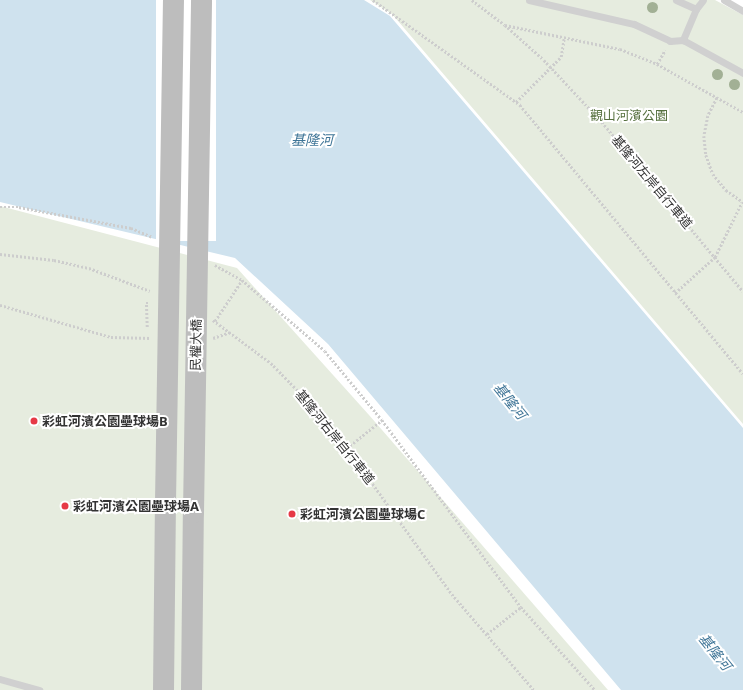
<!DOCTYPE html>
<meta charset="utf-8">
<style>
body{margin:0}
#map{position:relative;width:743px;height:690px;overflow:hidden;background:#fff;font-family:"Noto Sans","Noto Sans TC",sans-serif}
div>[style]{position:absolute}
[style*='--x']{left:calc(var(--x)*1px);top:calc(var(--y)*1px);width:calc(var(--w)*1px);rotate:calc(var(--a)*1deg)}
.green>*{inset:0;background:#e6ecdf}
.water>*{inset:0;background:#cfe2ee}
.pier>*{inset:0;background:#fff;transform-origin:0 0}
.path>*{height:2.5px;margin-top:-1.25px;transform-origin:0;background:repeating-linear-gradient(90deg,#cdcdcd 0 2px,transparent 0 4px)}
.lane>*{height:7px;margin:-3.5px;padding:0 3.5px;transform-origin:3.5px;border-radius:3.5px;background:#d0d0d0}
.secondary>*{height:21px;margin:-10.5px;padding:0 10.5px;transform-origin:10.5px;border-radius:10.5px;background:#bdbdbd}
.secondary-bridge>*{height:21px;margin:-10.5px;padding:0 10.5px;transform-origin:10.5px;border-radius:10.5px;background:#bdbdbd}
.trees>*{width:11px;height:11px;margin:-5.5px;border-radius:50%;background:#a2b095}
.dots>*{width:11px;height:11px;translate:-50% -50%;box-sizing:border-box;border:2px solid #fff;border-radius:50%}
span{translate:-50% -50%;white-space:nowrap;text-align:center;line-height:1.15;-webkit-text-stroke:4px #fff;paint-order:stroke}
.park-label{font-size:13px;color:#56703f}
.street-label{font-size:13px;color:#333}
.poi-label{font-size:13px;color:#333;font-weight:700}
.left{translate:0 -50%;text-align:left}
.water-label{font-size:14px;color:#3f7597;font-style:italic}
</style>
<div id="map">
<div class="green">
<div style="clip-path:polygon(370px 0,715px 0,743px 15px,743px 424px,392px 14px)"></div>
<div style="clip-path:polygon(0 206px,237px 268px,369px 415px,608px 690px,0 690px)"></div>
</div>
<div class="water">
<div style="clip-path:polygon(0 0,364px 0,390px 16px,743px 428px,743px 690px,621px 690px,328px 344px,235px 258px,0 202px)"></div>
</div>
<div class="pier">
<div style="left:156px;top:0;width:60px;height:241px"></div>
</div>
<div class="path">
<div style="--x:373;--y:0;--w:181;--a:35.5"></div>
<div style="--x:520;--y:105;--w:349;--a:50.3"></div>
<div style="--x:472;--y:0;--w:41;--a:37.1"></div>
<div style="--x:505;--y:25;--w:52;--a:41.9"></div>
<div style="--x:544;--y:60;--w:85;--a:46.9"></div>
<div style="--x:602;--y:122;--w:220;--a:50.2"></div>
<div style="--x:505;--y:25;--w:117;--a:11.8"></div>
<div style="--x:620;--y:49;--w:40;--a:22"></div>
<div style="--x:657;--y:64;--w:98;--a:29.2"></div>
<div style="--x:657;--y:64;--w:16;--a:-60"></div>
<div style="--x:717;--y:98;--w:20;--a:117"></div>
<div style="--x:708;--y:116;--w:20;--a:101"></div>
<div style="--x:704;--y:136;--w:19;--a:84"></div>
<div style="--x:706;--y:155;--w:20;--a:70"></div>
<div style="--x:713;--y:174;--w:21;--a:51"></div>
<div style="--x:726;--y:190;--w:21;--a:35"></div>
<div style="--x:516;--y:102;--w:64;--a:-45"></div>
<div style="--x:561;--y:57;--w:20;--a:-81"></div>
<div style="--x:0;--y:207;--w:19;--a:0"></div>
<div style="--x:19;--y:207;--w:114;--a:10.6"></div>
<div style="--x:131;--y:228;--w:23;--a:23"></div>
<div style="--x:0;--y:254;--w:54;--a:6.3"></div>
<div style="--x:54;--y:260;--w:36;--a:13"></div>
<div style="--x:89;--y:268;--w:65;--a:20.7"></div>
<div style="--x:215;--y:265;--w:31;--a:29"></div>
<div style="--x:242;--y:280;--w:109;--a:40.5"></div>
<div style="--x:325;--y:351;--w:89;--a:50.4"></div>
<div style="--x:382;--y:420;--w:233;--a:53.4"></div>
<div style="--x:521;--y:607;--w:111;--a:48.3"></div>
<div style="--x:675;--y:293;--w:54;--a:-42"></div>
<div style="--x:715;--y:257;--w:61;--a:-63.9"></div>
<div style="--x:0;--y:305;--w:116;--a:16.1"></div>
<div style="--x:111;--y:337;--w:40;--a:1.4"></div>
<div style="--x:213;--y:320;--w:72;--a:36.6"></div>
<div style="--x:271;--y:363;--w:57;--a:45.7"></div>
<div style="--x:311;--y:404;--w:57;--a:50.7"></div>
<div style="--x:347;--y:448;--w:180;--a:54.3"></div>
<div style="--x:452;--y:594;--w:126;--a:49.5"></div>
<div style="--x:215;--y:321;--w:49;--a:-56.6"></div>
<div style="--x:147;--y:327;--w:24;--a:-92"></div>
<div style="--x:146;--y:303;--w:4;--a:0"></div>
<div style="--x:213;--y:338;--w:18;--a:-19"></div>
<div style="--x:347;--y:448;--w:45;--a:-38.7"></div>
<div style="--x:487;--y:634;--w:43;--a:-38.5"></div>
</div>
<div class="lane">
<div style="--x:529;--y:0;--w:108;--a:12.9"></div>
<div style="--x:634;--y:24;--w:40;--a:25"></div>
<div style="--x:670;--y:41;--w:13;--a:-4"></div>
<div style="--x:683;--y:40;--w:68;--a:28.8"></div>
<div style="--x:676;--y:0;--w:22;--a:24"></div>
<div style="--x:696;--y:9;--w:34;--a:113"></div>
<div style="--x:724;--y:0;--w:22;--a:30"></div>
<div style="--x:696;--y:9;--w:11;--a:-52"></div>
<div style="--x:0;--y:679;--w:41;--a:15.8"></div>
</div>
<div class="secondary">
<div style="--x:163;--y:690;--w:188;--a:-89.4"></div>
<div style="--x:191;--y:690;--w:178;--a:-89.4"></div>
</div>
<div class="secondary-bridge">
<div style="--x:165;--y:502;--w:502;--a:-89.09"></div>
<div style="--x:193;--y:512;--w:512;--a:-89.1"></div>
</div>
<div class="trees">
<div style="left:652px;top:7px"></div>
<div style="left:717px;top:74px"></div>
<div style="left:734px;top:84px"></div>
</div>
<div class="dots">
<div style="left:34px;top:421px;background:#e63946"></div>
<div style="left:65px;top:506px;background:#e63946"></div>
<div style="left:292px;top:514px;background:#e63946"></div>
</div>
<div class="park-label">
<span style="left:629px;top:115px">觀山河濱公園</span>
</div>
<div class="street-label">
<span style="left:652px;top:182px;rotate:50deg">基隆河左岸自行車道</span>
<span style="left:196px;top:345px;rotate:-89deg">民權大橋</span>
<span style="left:335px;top:437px;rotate:51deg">基隆河右岸自行車道</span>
</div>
<div class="poi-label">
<span class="left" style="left:42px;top:421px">彩虹河濱公園壘球場B</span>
<span class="left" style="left:73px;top:506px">彩虹河濱公園壘球場A</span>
<span class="left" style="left:300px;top:514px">彩虹河濱公園壘球場C</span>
</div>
<div class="water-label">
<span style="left:312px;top:140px">基隆河</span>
<span style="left:510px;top:401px;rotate:51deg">基隆河</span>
<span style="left:715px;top:652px;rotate:51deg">基隆河</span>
</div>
</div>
